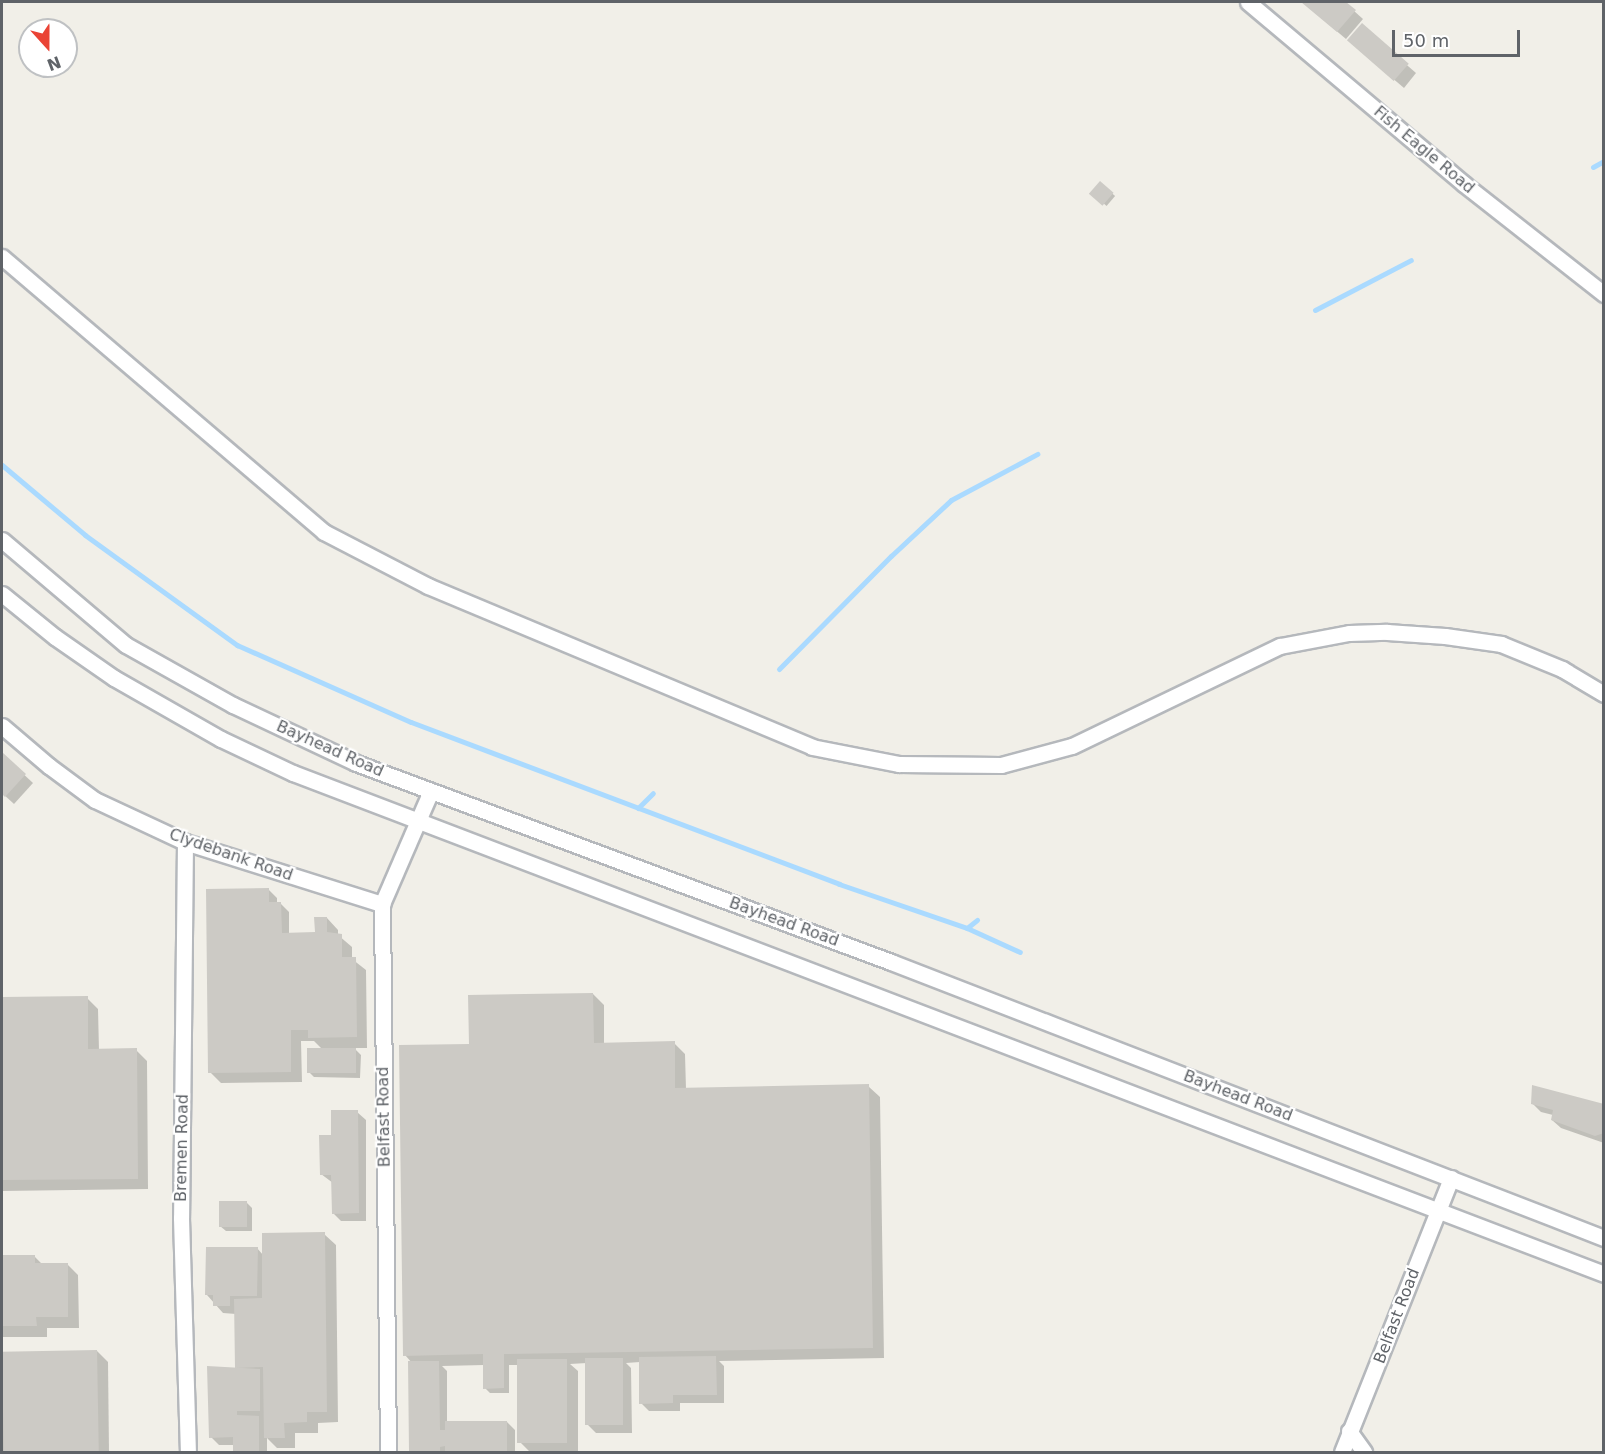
<!DOCTYPE html>
<style>
body{margin:0}
#map{position:relative;width:1605px;height:1454px;overflow:hidden;background:#f1efe8;font-family:"DejaVu Sans",sans-serif}
div>[style]{position:absolute}
[style*='--x']{left:calc(var(--x)*1px);top:calc(var(--y)*1px);width:calc(var(--w)*1px);rotate:calc(var(--a)*1deg)}
.shadow>*{inset:0;background:#0003;transform-origin:0 0}
.stream>*{height:5px;margin:-2.5px;padding:0 2.5px;transform-origin:2.5px;border-radius:2.5px;background:#aadaff}
.building>*{inset:0;background:#cccac5;transform-origin:0 0}
.roads{filter:drop-shadow(2px 0 #b5b8bc) drop-shadow(-2px 0 #b5b8bc) drop-shadow(0 2px #b5b8bc) drop-shadow(0 -2px #b5b8bc)}
.street>*{height:15px;margin:-7.5px;padding:0 7.5px;transform-origin:7.5px;border-radius:7.5px;background:#fff}
span{translate:-50% -50%;white-space:nowrap;text-align:center;line-height:1.15;-webkit-text-stroke:4.5px #fff;paint-order:stroke}
.street-label{font-size:16px;color:#5f6368}
.frame{position:absolute;inset:0;border:3px solid #5f6368;pointer-events:none}
.north{position:absolute;left:18px;top:18px;width:60px;height:60px;box-sizing:border-box;background:#fff;border:2px solid #bfc1c3;border-radius:50%;rotate:159deg;font-size:16px;font-weight:700;line-height:24px;text-align:center;color:#5f6368}
.north::after{content:'';display:block;margin:auto;width:21px;height:27px;background:#ea4335;clip-path:polygon(50% 0,100% 100%,50% 72%,0 100%)}
.scale{position:absolute;left:1392px;top:30px;width:128px;height:27px;box-sizing:border-box;border:3px solid #5f6368;border-top:0;padding-left:8px;font-size:18px;line-height:21px;white-space:nowrap;color:#5f6368;-webkit-text-stroke:4px #fff;paint-order:stroke}
</style>
<div id="map">
<div class="shadow">
<div style="clip-path:polygon(1302px 2px,1344px 2px,1363px 19px,1346px 39px)"></div>
<div style="clip-path:polygon(1362px 26px,1416px 73px,1404px 88px,1357px 48px)"></div>
<div style="left:1100px;top:183px;width:20px;height:13px;rotate:41deg"></div>
<div style="clip-path:polygon(2px 754px,33px 783px,14px 804px,2px 793px)"></div>
<div style="clip-path:polygon(268px 889px,277px 898px,277px 904px,281px 904px,289px 912px,289px 934px,316px 934px,327px 918px,338px 930px,338px 935px,352px 947px,352px 959px,366px 970px,367px 1048px,354px 1048px,361px 1055px,360px 1078px,314px 1077px,309px 1072px,322px 1049px,314px 1041px,301px 1041px,302px 1082px,221px 1083px,210px 1072px)"></div>
<div style="clip-path:polygon(593px 994px,604px 1005px,604px 1044px,674px 1043px,685px 1054px,686px 1089px,868px 1086px,880px 1097px,884px 1358px,719px 1361px,724px 1366px,724px 1403px,680px 1403px,680px 1411px,649px 1411px,641px 1403px,640px 1362px,626px 1363px,631px 1368px,632px 1433px,596px 1433px,588px 1425px,587px 1363px,570px 1364px,578px 1371px,578px 1452px,530px 1452px,520px 1442px,519px 1365px,509px 1365px,509px 1393px,490px 1393px,485px 1388px,484px 1365px,442px 1366px,447px 1371px,447px 1423px,507px 1422px,515px 1430px,515px 1452px,411px 1452px,410px 1363px,412px 1363px,405px 1355px,470px 1046px)"></div>
<div style="clip-path:polygon(87px 998px,98px 1009px,99px 1050px,136px 1050px,147px 1061px,148px 1189px,2px 1191px,2px 999px)"></div>
<div style="clip-path:polygon(1532px 1103px,1604px 1105px,1604px 1143px,1561px 1128px,1552px 1120px,1553px 1115px,1541px 1112px)"></div>
<div style="clip-path:polygon(357px 1112px,366px 1120px,366px 1221px,341px 1221px,333px 1213px,333px 1183px,321px 1174px,333px 1136px)"></div>
<div style="clip-path:polygon(246px 1202px,252px 1208px,252px 1231px,226px 1231px,220px 1226px)"></div>
<div style="clip-path:polygon(324px 1234px,336px 1245px,338px 1422px,318px 1423px,318px 1433px,295px 1433px,295px 1448px,277px 1448px,267px 1438px,267px 1452px,235px 1452px,234px 1445px,219px 1445px,211px 1437px,237px 1369px,236px 1314px,223px 1313px,207px 1295px,257px 1248px,263px 1255px)"></div>
<div style="clip-path:polygon(2px 1257px,35px 1257px,42px 1264px,67px 1264px,78px 1275px,79px 1328px,47px 1328px,47px 1337px,3px 1337px)"></div>
<div style="clip-path:polygon(97px 1351px,108px 1362px,109px 1452px,2px 1452px,2px 1353px)"></div>
</div>
<div class="stream">
<div style="--x:1593;--y:167;--w:13;--a:-29"></div>
<div style="--x:1315;--y:310;--w:108;--a:-27.5"></div>
<div style="--x:2;--y:465;--w:109;--a:40.1"></div>
<div style="--x:85;--y:535;--w:188;--a:35.9"></div>
<div style="--x:237;--y:645;--w:190;--a:23.9"></div>
<div style="--x:411;--y:722;--w:458;--a:20.7"></div>
<div style="--x:839;--y:884;--w:135;--a:19"></div>
<div style="--x:967;--y:928;--w:58;--a:24.4"></div>
<div style="--x:779;--y:669;--w:159;--a:-45.3"></div>
<div style="--x:891;--y:556;--w:82;--a:-43"></div>
<div style="--x:951;--y:500;--w:98;--a:-28.1"></div>
<div style="--x:638;--y:808;--w:21;--a:-45"></div>
<div style="--x:967;--y:928;--w:13;--a:-39"></div>
</div>
<div class="building">
<div style="clip-path:polygon(1301px 2px,1346px 2px,1356px 10px,1337px 32px)"></div>
<div style="left:1362px;top:23px;width:62px;height:23px;rotate:41deg"></div>
<div style="left:1100px;top:181px;width:18px;height:17px;rotate:41deg"></div>
<div style="clip-path:polygon(2px 752px,26px 774px,5px 797px,2px 794px)"></div>
<div style="clip-path:polygon(269px 888px,269px 902px,281px 902px,282px 933px,315px 932px,314px 917px,327px 917px,327px 932px,342px 934px,342px 957px,356px 957px,357px 1037px,308px 1038px,308px 1030px,291px 1030px,291px 1072px,208px 1073px,206px 889px)"></div>
<div style="clip-path:polygon(593px 993px,594px 1043px,675px 1041px,675px 1088px,869px 1084px,873px 1348px,504px 1354px,504px 1388px,483px 1389px,483px 1354px,403px 1356px,399px 1045px,469px 1044px,468px 995px)"></div>
<div style="clip-path:polygon(88px 996px,88px 1049px,137px 1048px,138px 1179px,2px 1180px,2px 997px)"></div>
<div style="left:307px;top:1048px;width:49px;height:25px"></div>
<div style="clip-path:polygon(1532px 1085px,1604px 1104px,1604px 1133px,1595px 1136px,1551px 1120px,1553px 1110px,1531px 1104px)"></div>
<div style="clip-path:polygon(331px 1110px,358px 1110px,359px 1213px,332px 1214px,331px 1175px,320px 1175px,319px 1135px,331px 1135px)"></div>
<div style="left:219px;top:1201px;width:28px;height:26px"></div>
<div style="clip-path:polygon(325px 1232px,327px 1412px,307px 1412px,307px 1422px,284px 1423px,285px 1438px,264px 1438px,263px 1367px,235px 1368px,234px 1299px,262px 1298px,262px 1233px)"></div>
<div style="clip-path:polygon(206px 1247px,258px 1247px,257px 1296px,230px 1296px,230px 1306px,213px 1306px,213px 1295px,205px 1295px)"></div>
<div style="clip-path:polygon(2px 1255px,35px 1255px,35px 1263px,68px 1263px,68px 1317px,36px 1317px,37px 1326px,2px 1326px)"></div>
<div style="left:97px;top:1350px;width:102px;height:95px;rotate:89deg"></div>
<div style="clip-path:polygon(716px 1356px,717px 1395px,673px 1395px,673px 1403px,639px 1404px,639px 1357px)"></div>
<div style="left:585px;top:1358px;width:38px;height:67px"></div>
<div style="left:517px;top:1359px;width:50px;height:84px"></div>
<div style="clip-path:polygon(408px 1361px,439px 1361px,440px 1430px,445px 1430px,445px 1421px,507px 1421px,507px 1451px,445px 1452px,445px 1446px,440px 1447px,440px 1452px,409px 1452px)"></div>
<div style="clip-path:polygon(207px 1366px,260px 1369px,260px 1411px,237px 1411px,237px 1415px,259px 1416px,259px 1452px,233px 1452px,233px 1437px,209px 1438px)"></div>
</div>
<div class="roads">
<div class="street">
<div style="--x:1248;--y:2;--w:282;--a:40.1"></div>
<div style="--x:1464;--y:184;--w:178;--a:38.2"></div>
<div style="--x:2;--y:257;--w:423;--a:40.5"></div>
<div style="--x:324;--y:532;--w:117;--a:27.4"></div>
<div style="--x:428;--y:586;--w:416;--a:22.7"></div>
<div style="--x:812;--y:747;--w:89;--a:11.1"></div>
<div style="--x:899;--y:764;--w:102;--a:0.6"></div>
<div style="--x:1001;--y:765;--w:73;--a:-15"></div>
<div style="--x:1072;--y:746;--w:231;--a:-25.7"></div>
<div style="--x:1280;--y:646;--w:70;--a:-10.7"></div>
<div style="--x:1349;--y:633;--w:38;--a:-2"></div>
<div style="--x:1387;--y:632;--w:58;--a:3.9"></div>
<div style="--x:1445;--y:636;--w:57;--a:8.1"></div>
<div style="--x:1501;--y:644;--w:66;--a:22.3"></div>
<div style="--x:1562;--y:669;--w:49;--a:30.8"></div>
<div style="--x:2;--y:540;--w:162;--a:40.3"></div>
<div style="--x:126;--y:645;--w:123;--a:29.3"></div>
<div style="--x:233;--y:705;--w:136;--a:25.2"></div>
<div style="--x:356;--y:763;--w:571;--a:20.4"></div>
<div style="--x:891;--y:962;--w:765;--a:21.16"></div>
<div style="--x:2;--y:594;--w:68;--a:39.1"></div>
<div style="--x:55;--y:637;--w:72;--a:34.8"></div>
<div style="--x:114;--y:678;--w:123;--a:29.7"></div>
<div style="--x:221;--y:739;--w:80;--a:25.3"></div>
<div style="--x:293;--y:773;--w:1403;--a:20.91"></div>
<div style="--x:2;--y:726;--w:62;--a:40.4"></div>
<div style="--x:49;--y:766;--w:57;--a:36.5"></div>
<div style="--x:95;--y:800;--w:99;--a:25"></div>
<div style="--x:185;--y:842;--w:207;--a:17.5"></div>
<div style="--x:185;--y:842;--w:376;--a:90.6"></div>
<div style="--x:181;--y:1218;--w:234;--a:88.3"></div>
<div style="--x:1349;--y:1431;--w:26;--a:54"></div>
<div style="--x:388;--y:1452;--w:548;--a:-90.63"></div>
<div style="--x:382;--y:904;--w:123;--a:-66.6"></div>
<div style="--x:1342;--y:1452;--w:295;--a:-68.3"></div>
</div>
</div>
<div class="street-label">
<span style="left:1424px;top:150px;rotate:40deg">Fish Eagle Road</span>
<span style="left:330px;top:749px;rotate:24deg">Bayhead Road</span>
<span style="left:231px;top:855px;rotate:19deg">Clydebank Road</span>
<span style="left:784px;top:922px;rotate:20deg">Bayhead Road</span>
<span style="left:1238px;top:1096px;rotate:21deg">Bayhead Road</span>
<span style="left:384px;top:1117px;rotate:-91deg">Belfast Road</span>
<span style="left:182px;top:1148px;rotate:-89deg">Bremen Road</span>
<span style="left:1397px;top:1316px;rotate:-69deg">Belfast Road</span>
</div>
<div class="frame"></div>
<div class="north">N</div>
<div class="scale">50 m</div>
</div>
